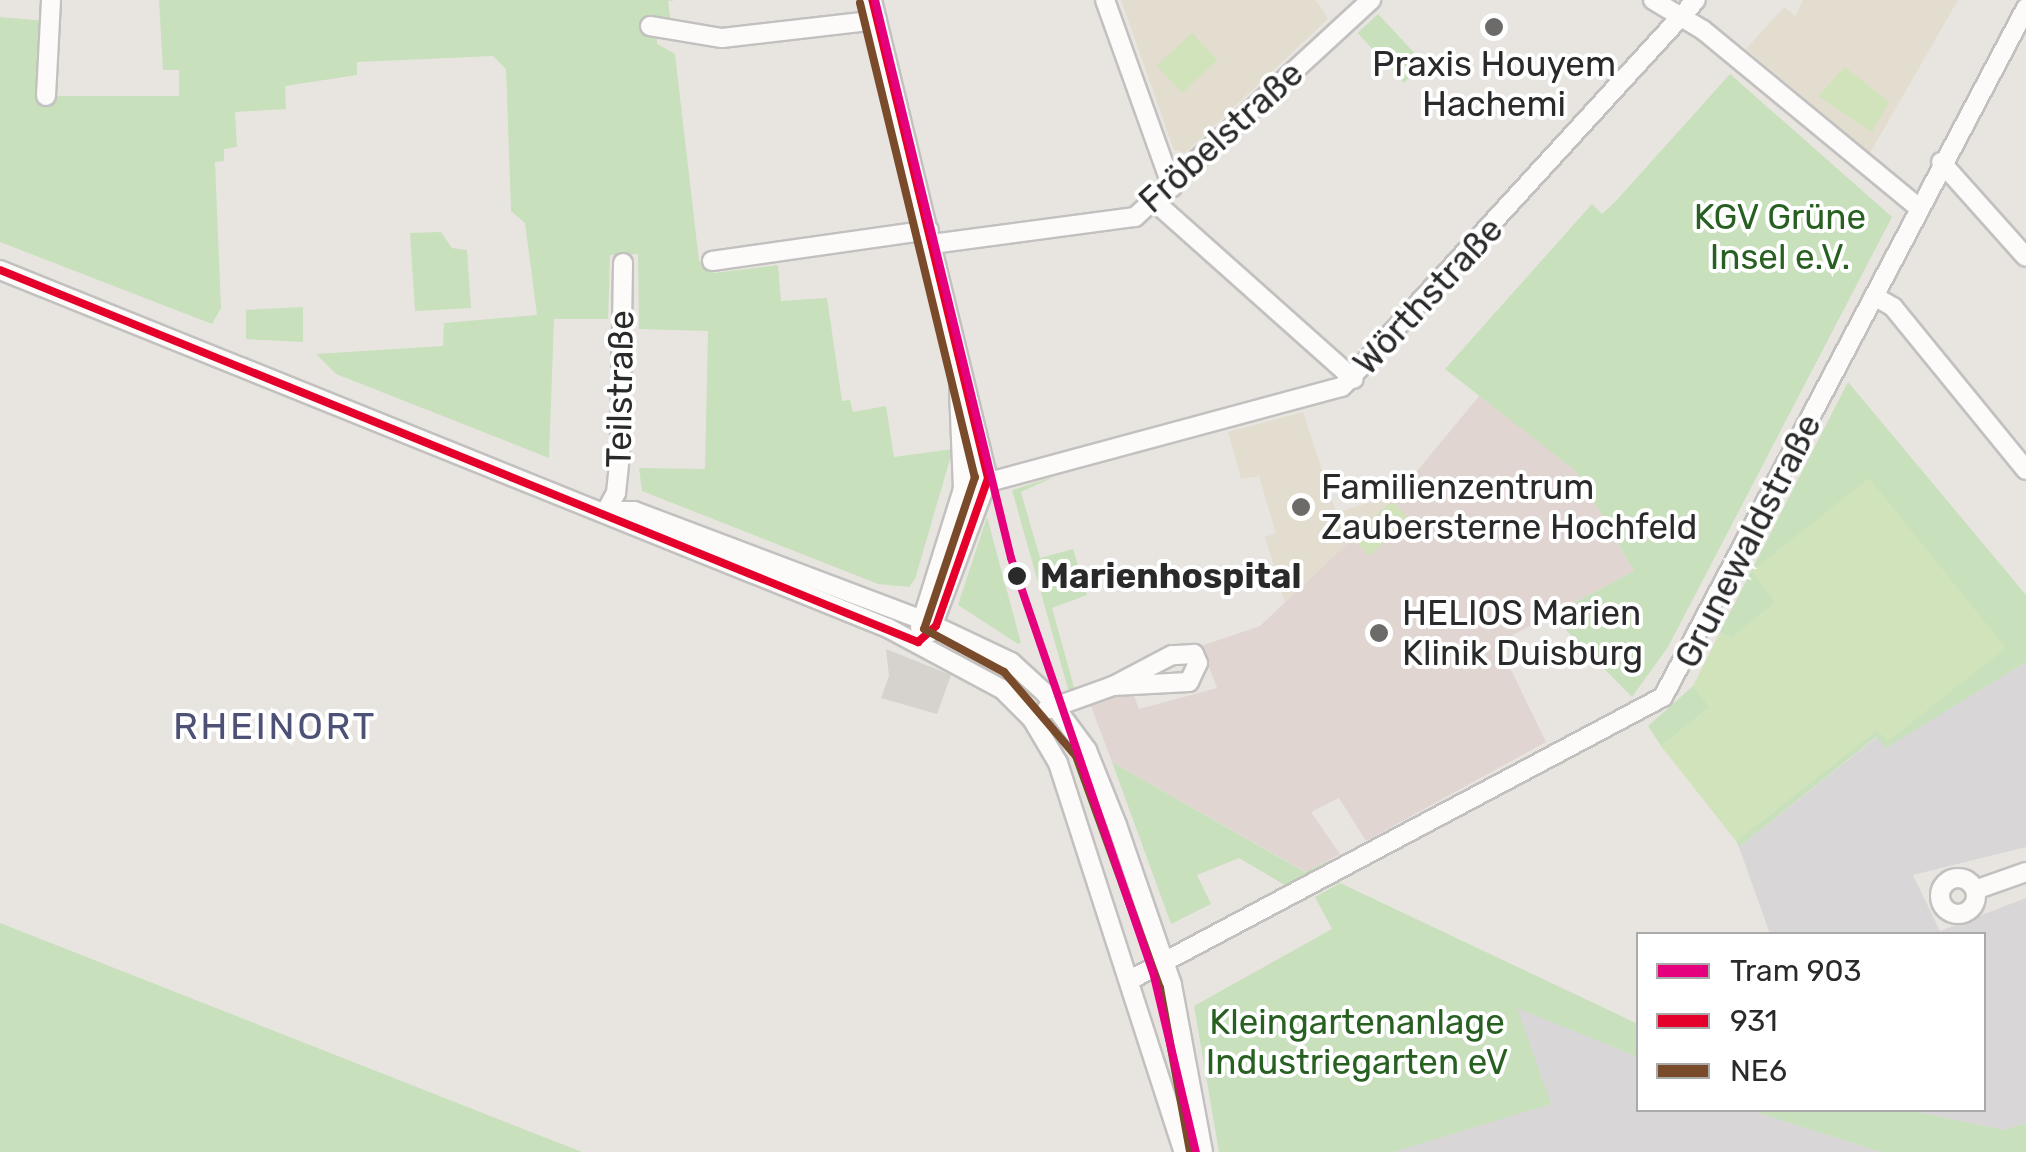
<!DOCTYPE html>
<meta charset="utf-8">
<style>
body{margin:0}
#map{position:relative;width:2026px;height:1152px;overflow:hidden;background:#e8e5e0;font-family:Rubik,sans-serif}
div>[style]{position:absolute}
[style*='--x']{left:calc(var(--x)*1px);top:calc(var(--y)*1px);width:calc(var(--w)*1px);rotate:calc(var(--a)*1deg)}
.industrial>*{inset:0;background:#d9d6d7}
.education>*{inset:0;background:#e2ddcf}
.medical>*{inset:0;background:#e1d5d2}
.green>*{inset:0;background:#c8e0bc;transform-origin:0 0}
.pitch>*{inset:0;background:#d0e3ba;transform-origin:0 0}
.plaza>*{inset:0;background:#d6d3ce}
.roads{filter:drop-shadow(2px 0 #c2c1c0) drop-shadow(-2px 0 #c2c1c0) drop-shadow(0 2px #c2c1c0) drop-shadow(0 -2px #c2c1c0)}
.minor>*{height:18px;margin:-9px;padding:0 9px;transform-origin:9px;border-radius:9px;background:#fcfbfa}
.minor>.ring{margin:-9px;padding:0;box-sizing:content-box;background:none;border:18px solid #fcfbfa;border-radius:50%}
.bus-1>*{height:8px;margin:-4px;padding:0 4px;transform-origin:4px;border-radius:4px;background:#e4002b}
.bus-2>*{height:8px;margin:-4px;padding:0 4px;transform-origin:4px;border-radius:4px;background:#7a4b2a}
.tram-1>*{height:8px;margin:-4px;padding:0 4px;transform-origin:4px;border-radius:4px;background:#e5007d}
.dots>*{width:28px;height:28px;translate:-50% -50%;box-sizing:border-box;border:5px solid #fff;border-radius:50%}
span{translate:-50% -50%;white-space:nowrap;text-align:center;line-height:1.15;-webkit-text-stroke:8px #fff;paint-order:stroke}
.poi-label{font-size:35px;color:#2a2a2a}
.left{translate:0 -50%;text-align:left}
.street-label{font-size:35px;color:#2a2a2a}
.park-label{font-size:35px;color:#276021}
.stop-label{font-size:35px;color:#2a2a2a;font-weight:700}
.neighbourhood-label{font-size:38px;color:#4e5176;letter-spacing:2.5px}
.legend{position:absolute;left:1636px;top:932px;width:350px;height:180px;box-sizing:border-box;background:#fff;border:2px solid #aaa;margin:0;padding:12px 18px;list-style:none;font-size:30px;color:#2a2a2a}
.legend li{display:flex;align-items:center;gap:20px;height:50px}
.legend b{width:50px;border:2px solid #aaa}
</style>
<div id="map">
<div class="industrial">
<div style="clip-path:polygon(2026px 662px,2026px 847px,1913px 875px,1940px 931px,2026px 898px,2026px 1123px,2004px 1130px,1908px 1110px,1984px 1110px,1984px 934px,1770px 934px,1739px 847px,1877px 737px,1887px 747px)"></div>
<div style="clip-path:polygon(1516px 1007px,1638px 1057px,1638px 1110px,1749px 1110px,1881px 1152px,1393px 1152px,1550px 1104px)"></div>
</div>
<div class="education">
<div style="clip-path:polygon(1121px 0,1316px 0,1328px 19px,1185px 153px,1174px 150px)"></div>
<div style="clip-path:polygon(1803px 0,1958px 0,1870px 153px,1746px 49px,1784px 7px,1795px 16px)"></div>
<div style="clip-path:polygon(1303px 412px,1336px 513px,1386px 497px,1388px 505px,1285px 602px,1265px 537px,1276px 533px,1259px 476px,1241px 479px,1228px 432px)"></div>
</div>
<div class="medical">
<div style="clip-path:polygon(1480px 395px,1577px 472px,1634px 571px,1498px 643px,1546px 742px,1366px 841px,1339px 798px,1311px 812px,1340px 854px,1306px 872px,1112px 762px,1090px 704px,1132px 690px,1139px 709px,1217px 688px,1201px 646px,1260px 626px,1392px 501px)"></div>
</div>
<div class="green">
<div style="clip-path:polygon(159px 0,676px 0,668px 1px,671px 25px,656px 22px,657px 44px,675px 54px,699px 261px,714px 273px,778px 265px,781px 301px,827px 298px,842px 401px,850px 400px,853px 412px,886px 406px,894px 457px,953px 449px,915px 579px,909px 587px,878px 584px,642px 491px,639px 468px,705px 469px,708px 331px,639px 329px,638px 254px,610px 255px,608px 319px,554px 319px,549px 458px,336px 374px,316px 354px,443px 346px,444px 323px,537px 315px,525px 223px,511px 211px,506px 69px,493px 56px,357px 62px,357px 75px,285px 86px,286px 109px,235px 112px,237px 147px,224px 149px,224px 161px,215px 162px,221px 308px,212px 324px,0 242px,0 17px,45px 21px,53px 96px,179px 96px,179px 70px,163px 70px)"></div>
<div style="left:1378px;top:14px;width:68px;height:28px;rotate:47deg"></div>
<div style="clip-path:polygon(1730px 74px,1892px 217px,1668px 647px,1632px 697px,1551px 615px,1634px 571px,1577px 472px,1445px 369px,1592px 204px,1602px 214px,1615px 202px)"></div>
<div style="clip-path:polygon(441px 232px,452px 248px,467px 250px,471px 308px,415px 311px,410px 233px)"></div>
<div style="clip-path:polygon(303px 307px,303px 342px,246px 339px,246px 310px)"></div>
<div style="clip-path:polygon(1848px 382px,2026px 595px,2026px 662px,1886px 748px,1876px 737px,1739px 847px,1736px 841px,1878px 729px,1887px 741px,1753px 572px,1776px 602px,1731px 638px,1720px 632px)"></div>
<div style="clip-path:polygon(1056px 476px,1021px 492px,1040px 558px,1073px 549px,1087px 595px,1052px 608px,1075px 691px,1068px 689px,1012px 490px)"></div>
<div style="clip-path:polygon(987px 517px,1021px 643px,1018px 644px,958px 605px)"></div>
<div style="clip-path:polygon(1693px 686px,1710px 707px,1661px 746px,1648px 726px)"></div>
<div style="clip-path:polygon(1112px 762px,1305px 872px,1341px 855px,1288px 887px,1239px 858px,1197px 875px,1211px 904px,1171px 924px)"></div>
<div style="clip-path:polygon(1340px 883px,1638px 1024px,1638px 1057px,1517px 1008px,1551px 1104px,1393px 1152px,1219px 1152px,1194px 1006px,1332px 929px,1315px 897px)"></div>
<div style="clip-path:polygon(0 923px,582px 1152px,0 1152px)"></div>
<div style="clip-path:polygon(1749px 1110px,1908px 1110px,2004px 1130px,2026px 1123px,2026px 1152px,1881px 1152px)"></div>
</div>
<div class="pitch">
<div style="left:1192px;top:33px;width:37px;height:48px;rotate:47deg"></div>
<div style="clip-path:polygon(1845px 67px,1889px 102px,1872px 132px,1818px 96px)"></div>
<div style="clip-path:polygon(1869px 478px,2006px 648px,1888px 741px,1877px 730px,1736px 841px,1661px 746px,1710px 707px,1693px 686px,1720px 632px,1732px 637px,1776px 602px,1752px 571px)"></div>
<div style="left:1392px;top:501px;width:25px;height:54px;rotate:47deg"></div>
</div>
<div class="plaza">
<div style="clip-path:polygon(886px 649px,951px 675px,937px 714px,881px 698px,889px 676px)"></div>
</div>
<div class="roads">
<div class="minor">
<div style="--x:872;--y:0;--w:492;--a:76.4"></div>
<div style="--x:988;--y:478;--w:165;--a:110.6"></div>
<div style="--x:1105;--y:0;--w:199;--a:70.3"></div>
<div style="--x:1653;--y:0;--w:58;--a:31"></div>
<div style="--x:1703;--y:30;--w:278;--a:39.5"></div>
<div style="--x:650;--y:26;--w:73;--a:9.5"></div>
<div style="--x:722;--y:38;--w:156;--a:-6.6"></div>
<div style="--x:46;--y:96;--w:96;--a:-87"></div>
<div style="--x:1941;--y:162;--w:127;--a:48.2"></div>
<div style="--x:1155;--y:202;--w:266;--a:41.7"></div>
<div style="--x:932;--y:244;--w:205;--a:-7.6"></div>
<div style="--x:1135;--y:217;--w:321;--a:-42.6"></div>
<div style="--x:712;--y:261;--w:219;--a:-8.1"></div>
<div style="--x:0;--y:270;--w:957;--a:21.96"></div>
<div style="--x:888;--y:628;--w:129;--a:28.2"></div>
<div style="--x:1002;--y:689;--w:42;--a:45"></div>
<div style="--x:1032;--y:719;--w:51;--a:59.4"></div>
<div style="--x:1058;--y:763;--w:409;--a:72.1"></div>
<div style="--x:1874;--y:296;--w:22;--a:30"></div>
<div style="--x:1893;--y:307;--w:210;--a:50.8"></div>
<div style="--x:963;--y:489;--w:392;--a:-15.1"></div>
<div style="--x:1342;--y:387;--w:524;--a:-47.55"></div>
<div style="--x:606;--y:511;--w:28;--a:0"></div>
<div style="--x:634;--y:511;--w:306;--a:20.7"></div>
<div style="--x:920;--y:619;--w:101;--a:25.3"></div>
<div style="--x:1011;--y:662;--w:45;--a:42.3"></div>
<div style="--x:1044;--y:692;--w:72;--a:53.4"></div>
<div style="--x:1087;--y:750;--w:81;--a:68.2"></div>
<div style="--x:1117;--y:825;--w:169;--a:71"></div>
<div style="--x:1172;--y:985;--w:170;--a:79.5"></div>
<div style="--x:606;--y:511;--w:21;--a:-61"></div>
<div style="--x:616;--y:493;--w:38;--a:-84"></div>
<div style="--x:620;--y:455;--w:192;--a:-89.1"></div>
<div style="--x:920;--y:627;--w:145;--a:-72.7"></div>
<div style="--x:963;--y:489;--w:99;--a:-92.3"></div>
<div style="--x:1046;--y:710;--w:71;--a:-19.7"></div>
<div style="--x:1113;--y:686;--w:76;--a:-3"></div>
<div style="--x:1189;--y:682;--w:21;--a:-65"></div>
<div style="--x:1198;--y:663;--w:10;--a:-114"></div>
<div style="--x:1194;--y:654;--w:22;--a:177"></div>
<div style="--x:1172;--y:655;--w:67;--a:152.3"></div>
<div class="ring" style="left:1940px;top:878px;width:18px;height:18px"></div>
<div style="--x:1975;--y:890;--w:54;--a:-19.4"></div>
<div style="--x:1130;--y:980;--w:603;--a:-27.97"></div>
<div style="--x:1663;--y:697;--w:779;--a:-62.22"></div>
</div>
</div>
<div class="bus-1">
<div style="--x:0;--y:270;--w:991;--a:22.06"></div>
<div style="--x:918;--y:642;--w:24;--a:-42"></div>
<div style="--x:936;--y:626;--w:157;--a:-70.6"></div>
<div style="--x:988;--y:478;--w:492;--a:-103.6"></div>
</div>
<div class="bus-2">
<div style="--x:860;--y:3;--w:488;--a:76.4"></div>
<div style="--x:975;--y:477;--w:160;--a:108.5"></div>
<div style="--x:924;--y:629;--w:91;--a:28.3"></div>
<div style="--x:1004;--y:672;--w:111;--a:49.4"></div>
<div style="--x:1076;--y:756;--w:247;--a:70.1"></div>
<div style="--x:1160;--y:988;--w:167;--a:79.6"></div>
</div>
<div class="tram-1">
<div style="--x:875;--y:0;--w:574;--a:76.3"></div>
<div style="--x:1011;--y:558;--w:438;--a:71.1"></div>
<div style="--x:1153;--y:972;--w:185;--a:76.6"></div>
</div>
<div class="dots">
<div style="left:1494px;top:27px;background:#6c6b6a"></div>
<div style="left:1301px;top:507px;background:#6c6b6a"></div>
<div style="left:1017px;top:576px;background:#2a2a2a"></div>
<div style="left:1379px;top:633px;background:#6c6b6a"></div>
</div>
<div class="poi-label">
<span style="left:1494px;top:84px">Praxis Houyem<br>Hachemi</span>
<span class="left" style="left:1321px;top:507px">Familienzentrum<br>Zaubersterne Hochfeld</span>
<span class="left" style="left:1402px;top:633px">HELIOS Marien<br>Klinik Duisburg</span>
</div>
<div class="street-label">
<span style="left:1221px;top:137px;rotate:-42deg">Fröbelstraße</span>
<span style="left:1428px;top:296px;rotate:-47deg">Wörthstraße</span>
<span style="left:620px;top:389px;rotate:-89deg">Teilstraße</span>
<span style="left:1748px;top:541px;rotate:-63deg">Grunewaldstraße</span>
</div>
<div class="park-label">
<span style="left:1780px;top:237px">KGV Grüne<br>Insel e.V.</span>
<span style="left:1357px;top:1042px">Kleingartenanlage<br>Industriegarten eV</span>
</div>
<div class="stop-label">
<span class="left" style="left:1040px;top:576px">Marienhospital</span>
</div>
<div class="neighbourhood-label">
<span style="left:275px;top:727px">RHEINORT</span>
</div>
<ul class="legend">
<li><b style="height:12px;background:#e5007d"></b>Tram 903</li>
<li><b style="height:12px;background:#e4002b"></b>931</li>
<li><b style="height:12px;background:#7a4b2a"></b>NE6</li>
</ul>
</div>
